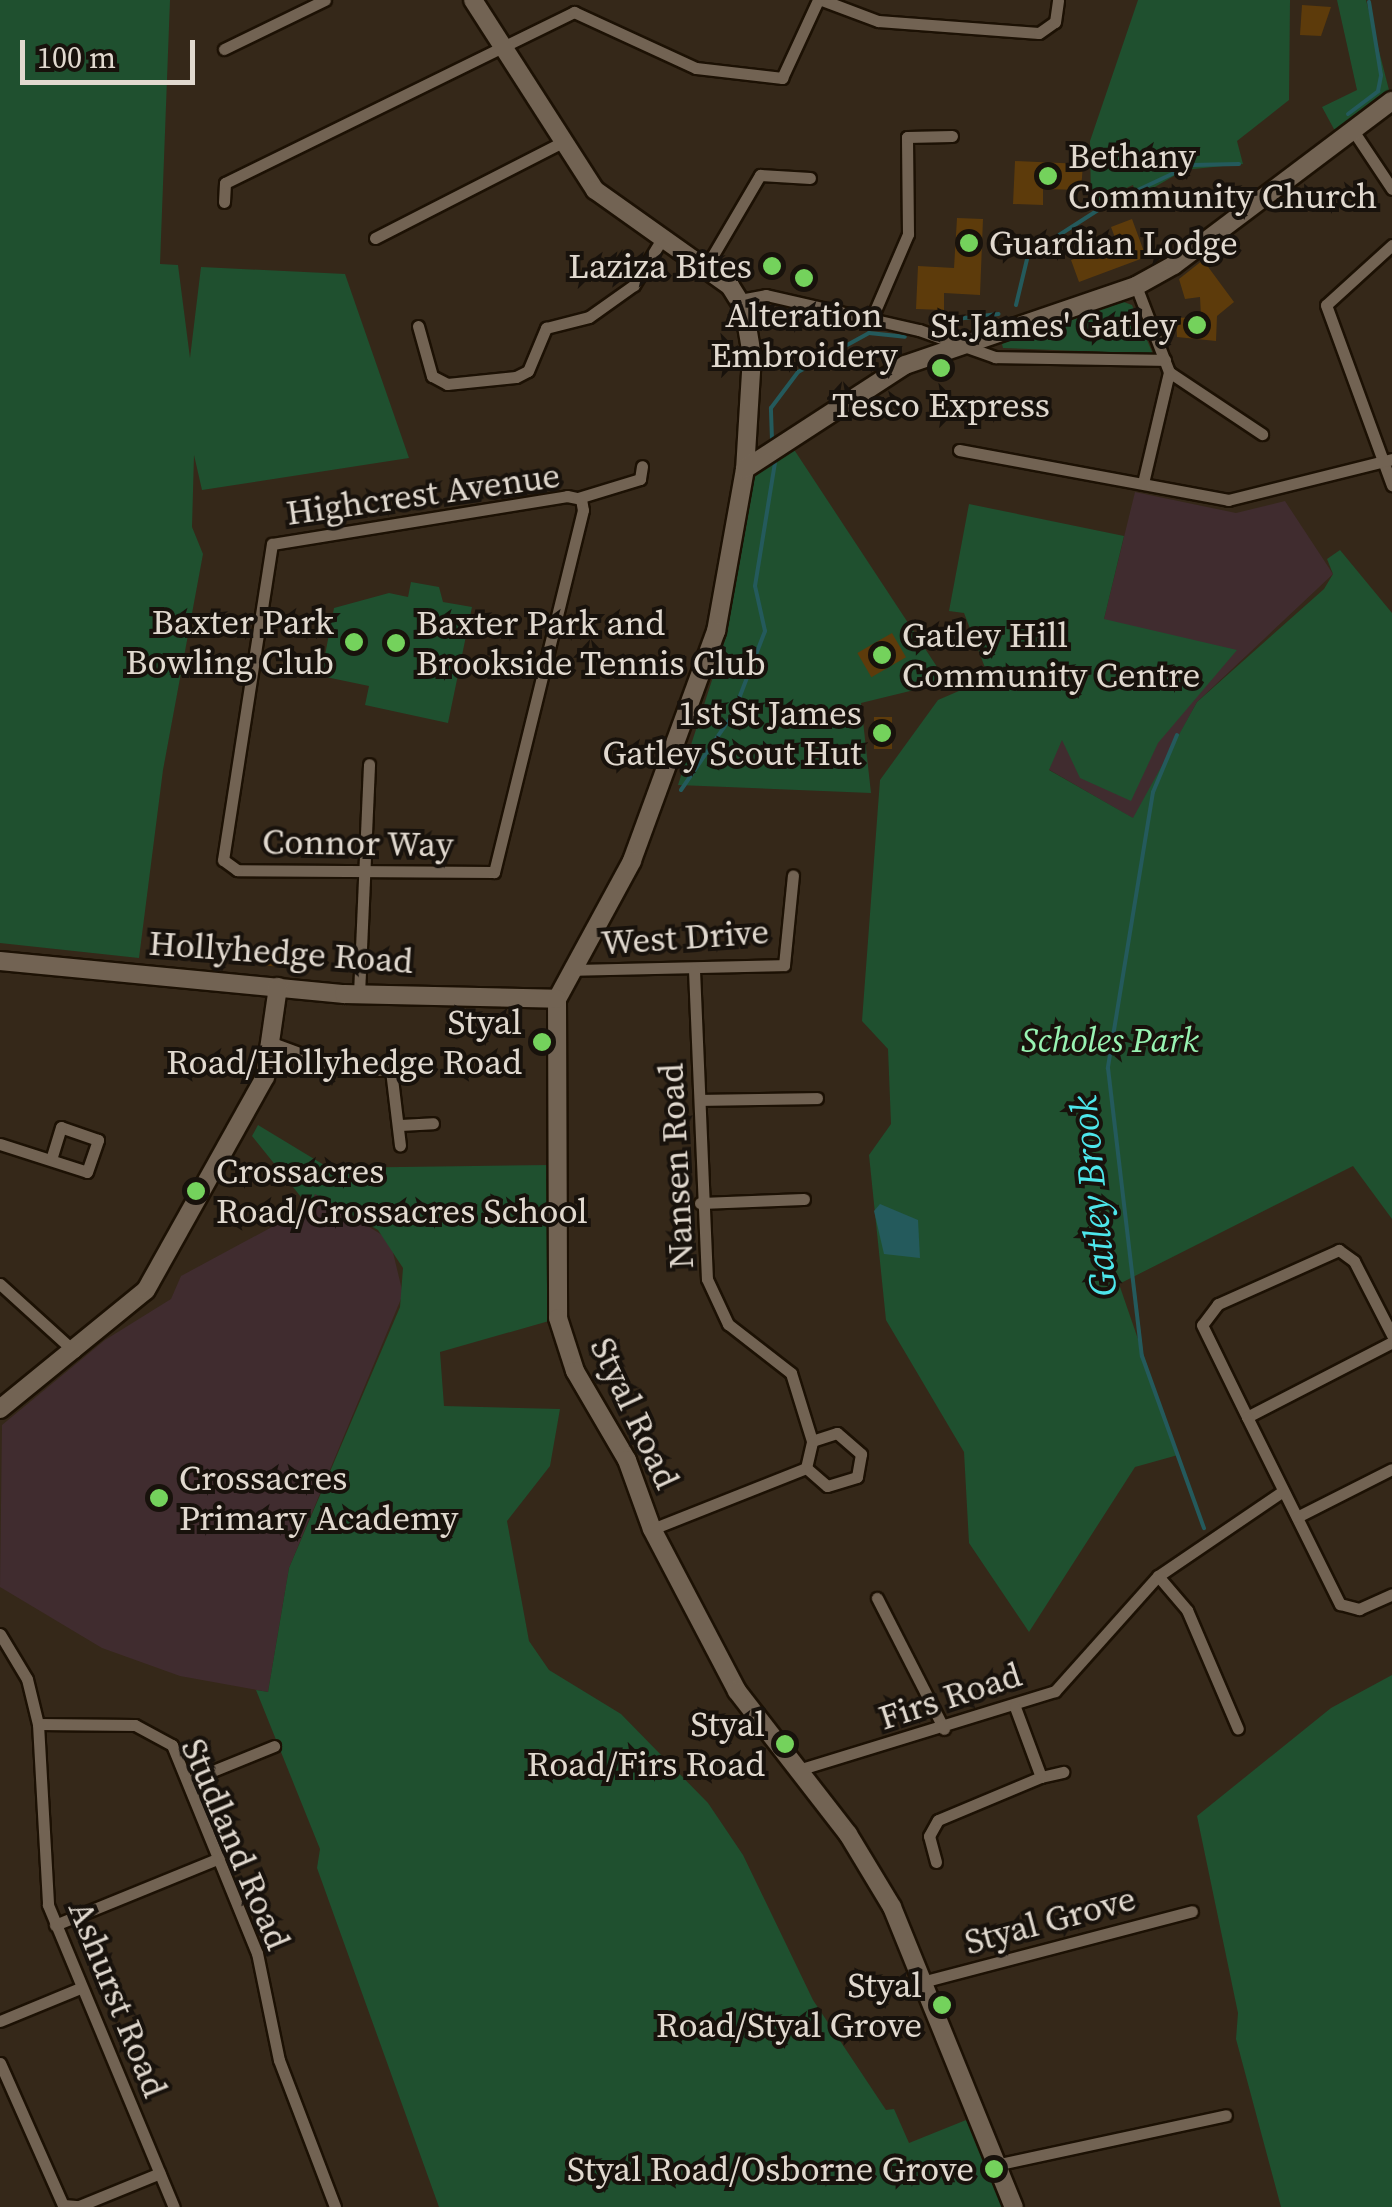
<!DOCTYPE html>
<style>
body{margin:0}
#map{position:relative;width:1392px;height:2207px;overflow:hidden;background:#352819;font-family:"Source Serif 4",serif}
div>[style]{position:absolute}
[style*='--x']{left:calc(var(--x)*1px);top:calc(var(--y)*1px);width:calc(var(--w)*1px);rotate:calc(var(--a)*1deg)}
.education>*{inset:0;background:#402c2f}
.green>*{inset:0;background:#1f502f}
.water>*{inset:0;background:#245a5c}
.stream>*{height:4px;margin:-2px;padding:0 2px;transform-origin:2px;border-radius:2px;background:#245a5c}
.building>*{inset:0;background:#5d3b0b;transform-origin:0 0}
.roads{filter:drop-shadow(2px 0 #1c1104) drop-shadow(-2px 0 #1c1104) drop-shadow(0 2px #1c1104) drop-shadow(0 -2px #1c1104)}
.street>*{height:11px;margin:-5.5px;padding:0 5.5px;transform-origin:5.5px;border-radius:5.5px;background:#726353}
.secondary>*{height:18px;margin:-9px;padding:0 9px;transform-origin:9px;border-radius:9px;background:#726353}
.dots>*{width:28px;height:28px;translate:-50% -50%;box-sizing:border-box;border:5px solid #18120c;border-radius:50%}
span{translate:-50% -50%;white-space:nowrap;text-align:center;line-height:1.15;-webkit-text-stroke:8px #18120c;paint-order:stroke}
.poi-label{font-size:35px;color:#e1d9cf}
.left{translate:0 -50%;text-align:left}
.right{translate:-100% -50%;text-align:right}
.street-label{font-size:35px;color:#e1d9cf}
.park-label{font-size:35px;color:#98f3b2;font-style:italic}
.water-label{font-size:38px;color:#4de6eb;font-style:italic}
.scale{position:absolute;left:20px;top:40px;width:175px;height:45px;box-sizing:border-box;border:5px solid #e1d9cf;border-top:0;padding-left:12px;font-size:30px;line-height:35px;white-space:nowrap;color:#e1d9cf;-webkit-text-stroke:8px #18120c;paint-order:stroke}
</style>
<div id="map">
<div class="education">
<div style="clip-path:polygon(1135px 492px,1236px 513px,1285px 501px,1333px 574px,1197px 702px,1134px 819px,1048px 769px,1088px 684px)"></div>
<div style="clip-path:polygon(315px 1193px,390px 1240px,403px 1294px,289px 1568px,268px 1692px,180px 1676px,102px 1648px,0 1587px,2px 1425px,105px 1340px,171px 1299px,181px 1276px,309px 1207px)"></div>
</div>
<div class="green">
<div style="clip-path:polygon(0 0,170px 0,160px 264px,178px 265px,190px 358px,201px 267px,345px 274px,409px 458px,202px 490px,194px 455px,192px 527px,203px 554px,163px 770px,139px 958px,0 943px)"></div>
<div style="clip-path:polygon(1138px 0,1290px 0,1289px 100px,1237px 141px,1243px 164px,1184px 170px,1148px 191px,1136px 194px,1133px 185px,1091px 204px,1090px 141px)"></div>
<div style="clip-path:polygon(1337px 0,1366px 0,1389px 90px,1335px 131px,1322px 107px,1357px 90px)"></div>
<div style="clip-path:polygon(1121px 301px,1132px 305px,1153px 354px,1003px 348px,1001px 340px)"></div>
<div style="clip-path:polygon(793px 448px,947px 682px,861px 703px,871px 793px,678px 785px,726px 637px,751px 476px)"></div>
<div style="clip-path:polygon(969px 504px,1124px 536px,1104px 619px,1237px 650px,1158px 743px,1131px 801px,1080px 778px,1062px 740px,1049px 770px,1133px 818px,1197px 702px,1324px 589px,1333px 574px,1327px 559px,1340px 550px,1392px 613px,1392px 1219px,1353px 1166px,1119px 1284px,1178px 1455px,1135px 1467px,1029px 1632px,969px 1543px,964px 1452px,886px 1320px,869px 1155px,891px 1124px,888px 1049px,862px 1021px,880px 780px,938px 700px,989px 678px,964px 613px,949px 611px)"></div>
<div style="clip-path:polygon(411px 582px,439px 587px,443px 602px,472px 607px,448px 723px,365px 705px,369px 686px,321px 676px,334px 608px,389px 593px,408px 597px)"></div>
<div style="clip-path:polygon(258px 1125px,329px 1168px,551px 1165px,549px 1321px,440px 1352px,444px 1406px,560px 1409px,550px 1466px,507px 1521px,529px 1641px,549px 1670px,621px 1714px,708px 1803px,743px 1855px,813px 2000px,886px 2110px,894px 2109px,909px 2143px,976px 2116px,1007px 2207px,439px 2207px,317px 1868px,320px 1849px,256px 1690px,268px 1692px,289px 1568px,400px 1307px,403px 1268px,378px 1230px,315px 1194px,309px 1207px,252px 1136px)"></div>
<div style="clip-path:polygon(1392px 1675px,1392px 2207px,1281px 2207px,1236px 2039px,1238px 2013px,1197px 1816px,1331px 1708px)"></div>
</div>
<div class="water">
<div style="clip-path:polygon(880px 1204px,918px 1220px,920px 1258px,884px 1254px,874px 1211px)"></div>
</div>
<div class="stream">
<div style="--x:1348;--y:114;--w:38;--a:-37"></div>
<div style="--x:1378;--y:91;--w:16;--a:-79"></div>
<div style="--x:1381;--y:75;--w:74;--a:-99.3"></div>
<div style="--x:1016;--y:305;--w:51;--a:-76.5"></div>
<div style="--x:1028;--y:255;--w:93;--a:-32.7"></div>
<div style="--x:1106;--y:205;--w:94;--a:-25.2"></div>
<div style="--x:1191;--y:165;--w:48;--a:-1.2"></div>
<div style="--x:931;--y:322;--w:68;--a:-6.7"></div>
<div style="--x:772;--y:440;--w:32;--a:-92"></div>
<div style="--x:771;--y:408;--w:45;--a:-53.1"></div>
<div style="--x:798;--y:372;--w:81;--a:-28.8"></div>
<div style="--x:869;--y:333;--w:36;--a:6"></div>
<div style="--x:1177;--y:735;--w:62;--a:112.8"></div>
<div style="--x:1153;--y:792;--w:280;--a:99.3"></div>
<div style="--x:1108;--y:1068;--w:290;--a:83.3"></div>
<div style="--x:1142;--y:1356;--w:183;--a:70.2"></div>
<div style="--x:681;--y:790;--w:92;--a:-55.6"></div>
<div style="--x:733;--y:714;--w:89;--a:-68.9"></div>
<div style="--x:765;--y:631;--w:46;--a:-102.5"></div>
<div style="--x:755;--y:586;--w:132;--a:-80.8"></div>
</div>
<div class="building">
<div style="clip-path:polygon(1302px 5px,1331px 7px,1321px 36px,1300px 35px)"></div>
<div style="clip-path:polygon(1015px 161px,1083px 164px,1081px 190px,1043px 189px,1043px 205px,1013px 204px)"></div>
<div style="clip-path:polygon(957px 218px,983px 219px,980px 295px,944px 293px,944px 310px,916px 309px,918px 266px,954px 268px)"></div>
<div style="clip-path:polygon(1132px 219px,1146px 257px,1079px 282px,1071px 260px,1117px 243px,1111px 227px)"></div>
<div style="clip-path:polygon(1203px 260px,1234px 302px,1217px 316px,1216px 341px,1177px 337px,1176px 318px,1201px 317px,1200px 297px,1185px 299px,1179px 279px)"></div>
<div style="left:892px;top:633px;width:28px;height:40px;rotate:60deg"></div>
<div style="left:874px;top:717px;width:18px;height:32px"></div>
<div style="clip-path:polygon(287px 945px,299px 946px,296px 969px,262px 965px,263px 952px,286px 954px)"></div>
</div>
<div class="roads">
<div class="street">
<div style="--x:822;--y:0;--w:60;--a:20.6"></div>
<div style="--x:878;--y:21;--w:161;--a:4.3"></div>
<div style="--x:1039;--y:33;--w:19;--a:-35"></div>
<div style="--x:1055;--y:22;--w:22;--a:-82"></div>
<div style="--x:224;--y:49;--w:112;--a:-25.9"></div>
<div style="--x:1352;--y:129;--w:72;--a:56.3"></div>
<div style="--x:224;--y:202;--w:19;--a:-87"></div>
<div style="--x:225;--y:183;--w:389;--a:-26.1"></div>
<div style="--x:574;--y:12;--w:134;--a:24.7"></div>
<div style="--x:696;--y:68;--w:87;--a:6.6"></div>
<div style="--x:782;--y:78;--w:86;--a:-65.2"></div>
<div style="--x:375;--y:238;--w:211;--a:-27.1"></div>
<div style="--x:1392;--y:245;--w:89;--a:137.7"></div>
<div style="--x:1326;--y:305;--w:192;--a:69.9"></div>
<div style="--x:706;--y:267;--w:107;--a:-59.6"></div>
<div style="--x:760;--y:175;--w:50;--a:3.4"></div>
<div style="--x:1136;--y:286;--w:92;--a:69"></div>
<div style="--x:1169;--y:372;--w:112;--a:33.7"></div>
<div style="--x:740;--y:300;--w:26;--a:-11"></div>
<div style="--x:766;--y:295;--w:157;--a:12.9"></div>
<div style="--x:919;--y:330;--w:81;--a:19.6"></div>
<div style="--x:995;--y:357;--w:170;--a:1"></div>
<div style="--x:871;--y:320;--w:94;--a:-66.7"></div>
<div style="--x:908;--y:234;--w:97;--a:-90.6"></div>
<div style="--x:907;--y:137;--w:45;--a:-1.3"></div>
<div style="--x:418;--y:326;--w:52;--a:74.4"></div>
<div style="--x:432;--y:376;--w:17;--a:28"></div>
<div style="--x:447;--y:384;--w:69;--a:-5.8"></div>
<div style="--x:516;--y:377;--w:13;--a:-27"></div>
<div style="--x:528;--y:371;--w:47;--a:-67.3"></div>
<div style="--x:546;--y:328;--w:44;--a:-14.3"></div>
<div style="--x:589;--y:317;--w:55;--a:-35.4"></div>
<div style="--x:634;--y:285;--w:50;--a:-58.8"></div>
<div style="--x:959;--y:450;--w:274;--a:10.5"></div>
<div style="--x:1228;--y:500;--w:169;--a:-14"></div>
<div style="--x:1143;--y:483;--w:114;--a:-76.8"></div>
<div style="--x:567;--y:496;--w:14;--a:12"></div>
<div style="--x:581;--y:499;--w:11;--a:80"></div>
<div style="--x:583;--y:510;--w:373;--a:103.8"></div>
<div style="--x:494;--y:872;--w:257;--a:-179.6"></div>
<div style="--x:237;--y:870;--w:17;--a:-144"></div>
<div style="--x:223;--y:860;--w:320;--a:-81.2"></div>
<div style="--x:272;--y:544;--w:299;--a:-9.2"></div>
<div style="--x:578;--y:498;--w:65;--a:-17"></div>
<div style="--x:640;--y:479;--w:13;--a:-81"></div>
<div style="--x:570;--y:970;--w:214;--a:-1.3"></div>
<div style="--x:784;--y:965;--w:90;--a:-84.3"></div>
<div style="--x:694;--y:970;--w:309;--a:87.6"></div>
<div style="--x:707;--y:1279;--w:50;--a:65"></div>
<div style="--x:728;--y:1324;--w:80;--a:37.9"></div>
<div style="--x:791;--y:1373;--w:71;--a:72.8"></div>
<div style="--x:359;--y:994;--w:230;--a:-87.5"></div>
<div style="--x:272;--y:1043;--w:76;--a:20.1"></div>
<div style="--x:343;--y:1069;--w:48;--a:1.2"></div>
<div style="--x:391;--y:1070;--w:76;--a:83.2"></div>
<div style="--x:701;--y:1100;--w:116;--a:-1"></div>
<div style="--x:400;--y:1125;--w:33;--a:-3"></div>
<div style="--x:0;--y:1144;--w:91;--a:17.8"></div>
<div style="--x:87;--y:1172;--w:34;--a:-71"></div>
<div style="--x:98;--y:1140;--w:39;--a:-161"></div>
<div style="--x:61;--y:1127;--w:34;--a:107"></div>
<div style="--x:700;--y:1203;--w:104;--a:-2.2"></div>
<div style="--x:0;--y:1284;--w:101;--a:42.2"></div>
<div style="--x:1392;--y:1335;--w:83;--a:-117.2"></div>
<div style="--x:1354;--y:1261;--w:19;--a:-144"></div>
<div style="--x:1339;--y:1250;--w:133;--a:155.9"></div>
<div style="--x:1218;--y:1304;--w:26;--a:127"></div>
<div style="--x:1202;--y:1325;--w:102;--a:63.9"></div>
<div style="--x:1247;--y:1417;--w:163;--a:-27.3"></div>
<div style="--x:1247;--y:1417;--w:209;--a:63.6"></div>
<div style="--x:1340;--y:1604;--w:20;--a:15"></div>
<div style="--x:1359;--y:1609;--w:36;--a:-24"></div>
<div style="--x:837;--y:1433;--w:32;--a:41"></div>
<div style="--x:861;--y:1454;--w:23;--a:100"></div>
<div style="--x:857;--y:1477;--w:31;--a:163"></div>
<div style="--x:827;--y:1486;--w:28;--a:-139"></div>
<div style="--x:806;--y:1468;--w:28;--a:-77"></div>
<div style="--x:812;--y:1441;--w:26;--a:-18"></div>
<div style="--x:1297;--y:1517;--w:106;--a:-26.8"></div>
<div style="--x:652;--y:1529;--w:166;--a:-21.6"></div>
<div style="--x:1158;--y:1576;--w:45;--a:49.5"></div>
<div style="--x:1187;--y:1610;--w:129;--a:66.8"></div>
<div style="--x:877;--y:1598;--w:147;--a:62.9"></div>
<div style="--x:0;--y:1634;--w:52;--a:59"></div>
<div style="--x:27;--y:1679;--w:46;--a:76.3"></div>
<div style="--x:38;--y:1724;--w:181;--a:86.8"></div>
<div style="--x:48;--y:1905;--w:327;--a:67.4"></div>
<div style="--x:38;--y:1724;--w:97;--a:0.6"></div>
<div style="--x:135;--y:1725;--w:42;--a:28.4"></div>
<div style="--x:172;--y:1745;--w:225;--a:67.8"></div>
<div style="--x:257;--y:1953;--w:109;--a:78.4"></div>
<div style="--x:279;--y:2060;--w:157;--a:69.1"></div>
<div style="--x:798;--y:1770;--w:269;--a:-17.1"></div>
<div style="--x:1055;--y:1691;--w:154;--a:-48.2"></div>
<div style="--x:1158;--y:1576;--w:151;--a:-34.2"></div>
<div style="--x:1041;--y:1777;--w:23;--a:-13"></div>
<div style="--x:188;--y:1781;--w:93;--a:-22.1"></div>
<div style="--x:936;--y:1862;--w:27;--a:-105"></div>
<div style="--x:929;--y:1836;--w:18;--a:-61"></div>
<div style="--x:938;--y:1820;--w:112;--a:-22.7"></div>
<div style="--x:1041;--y:1777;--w:75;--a:-110.4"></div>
<div style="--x:55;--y:1925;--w:177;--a:-22.2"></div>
<div style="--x:922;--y:1982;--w:279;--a:-14.7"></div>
<div style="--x:0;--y:2021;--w:87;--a:-22.4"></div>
<div style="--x:0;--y:2063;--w:155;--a:66.1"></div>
<div style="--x:63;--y:2205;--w:16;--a:4"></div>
<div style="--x:79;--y:2206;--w:87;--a:-22.2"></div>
<div style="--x:1000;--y:2164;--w:231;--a:-12.2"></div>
</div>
<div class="secondary">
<div style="--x:473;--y:0;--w:226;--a:57.3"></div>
<div style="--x:595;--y:190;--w:166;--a:35.4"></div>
<div style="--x:730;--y:286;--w:26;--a:58"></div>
<div style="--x:744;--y:308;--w:49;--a:80.5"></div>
<div style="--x:752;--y:356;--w:113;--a:93.5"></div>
<div style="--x:745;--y:469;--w:165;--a:100.1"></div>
<div style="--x:716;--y:631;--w:245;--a:110.1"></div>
<div style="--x:632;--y:861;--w:157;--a:118.5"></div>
<div style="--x:557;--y:999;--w:319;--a:89.8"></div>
<div style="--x:558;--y:1318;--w:56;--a:72.2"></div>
<div style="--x:575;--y:1371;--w:103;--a:59.7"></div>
<div style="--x:627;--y:1460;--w:73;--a:70.1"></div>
<div style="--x:652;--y:1529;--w:183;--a:62.3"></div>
<div style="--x:737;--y:1691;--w:181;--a:52.2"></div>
<div style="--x:848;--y:1834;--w:85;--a:58.9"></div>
<div style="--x:892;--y:1907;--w:324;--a:67.9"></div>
<div style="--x:745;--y:469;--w:191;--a:-33"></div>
<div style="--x:905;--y:365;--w:244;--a:-18.9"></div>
<div style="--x:1136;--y:286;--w:43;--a:-28.9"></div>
<div style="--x:1174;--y:265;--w:273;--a:-37"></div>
<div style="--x:0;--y:961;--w:346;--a:5.5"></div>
<div style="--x:344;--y:994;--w:213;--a:1.3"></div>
<div style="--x:0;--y:1409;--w:188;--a:-39.2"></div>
<div style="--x:146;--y:1290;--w:244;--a:-60.8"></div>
<div style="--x:265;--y:1077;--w:91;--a:-81.8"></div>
</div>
</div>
<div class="dots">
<div style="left:1048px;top:176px;background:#74d25c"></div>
<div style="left:969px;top:243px;background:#74d25c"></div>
<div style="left:772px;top:266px;background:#74d25c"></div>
<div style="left:804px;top:278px;background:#74d25c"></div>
<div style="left:1197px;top:325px;background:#74d25c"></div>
<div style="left:941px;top:368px;background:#74d25c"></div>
<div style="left:354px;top:642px;background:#74d25c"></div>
<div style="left:396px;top:643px;background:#74d25c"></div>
<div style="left:882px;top:655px;background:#74d25c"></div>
<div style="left:882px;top:733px;background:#74d25c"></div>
<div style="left:542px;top:1042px;background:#74d25c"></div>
<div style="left:196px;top:1191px;background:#74d25c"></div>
<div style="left:159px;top:1498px;background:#74d25c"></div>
<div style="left:785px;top:1744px;background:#74d25c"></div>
<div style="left:942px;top:2005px;background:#74d25c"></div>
<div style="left:994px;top:2169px;background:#74d25c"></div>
</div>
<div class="poi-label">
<span class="left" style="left:1068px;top:176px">Bethany<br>Community Church</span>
<span class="left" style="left:989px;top:243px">Guardian Lodge</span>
<span class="right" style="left:752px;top:266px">Laziza Bites</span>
<span style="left:804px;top:335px">Alteration<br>Embroidery</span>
<span class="right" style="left:1177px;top:325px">St.James' Gatley</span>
<span style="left:941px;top:405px">Tesco Express</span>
<span class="right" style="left:334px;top:642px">Baxter Park<br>Bowling Club</span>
<span class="left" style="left:416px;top:643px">Baxter Park and<br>Brookside Tennis Club</span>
<span class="left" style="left:902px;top:655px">Gatley Hill<br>Community Centre</span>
<span class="right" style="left:862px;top:733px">1st St James<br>Gatley Scout Hut</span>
<span class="right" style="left:522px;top:1042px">Styal<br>Road/Hollyhedge Road</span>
<span class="left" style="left:216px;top:1191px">Crossacres<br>Road/Crossacres School</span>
<span class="left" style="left:179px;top:1498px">Crossacres<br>Primary Academy</span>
<span class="right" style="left:765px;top:1744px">Styal<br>Road/Firs Road</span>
<span class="right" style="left:922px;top:2005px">Styal<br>Road/Styal Grove</span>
<span class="right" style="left:974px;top:2169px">Styal Road/Osborne Grove</span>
</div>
<div class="street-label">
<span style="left:423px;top:494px;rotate:-8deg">Highcrest Avenue</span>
<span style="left:358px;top:843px;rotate:1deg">Connor Way</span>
<span style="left:685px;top:937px;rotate:-4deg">West Drive</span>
<span style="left:281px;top:952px;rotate:4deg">Hollyhedge Road</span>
<span style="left:676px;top:1166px;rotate:-93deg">Nansen Road</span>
<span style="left:635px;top:1413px;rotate:65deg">Styal Road</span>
<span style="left:950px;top:1696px;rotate:-18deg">Firs Road</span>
<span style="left:236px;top:1844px;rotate:67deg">Studland Road</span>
<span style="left:1050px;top:1920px;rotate:-15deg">Styal Grove</span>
<span style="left:118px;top:1999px;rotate:68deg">Ashurst Road</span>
</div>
<div class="park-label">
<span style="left:1110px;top:1040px">Scholes Park</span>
</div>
<div class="water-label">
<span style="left:1094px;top:1196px;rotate:-96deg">Gatley Brook</span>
</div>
<div class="scale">100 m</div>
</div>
